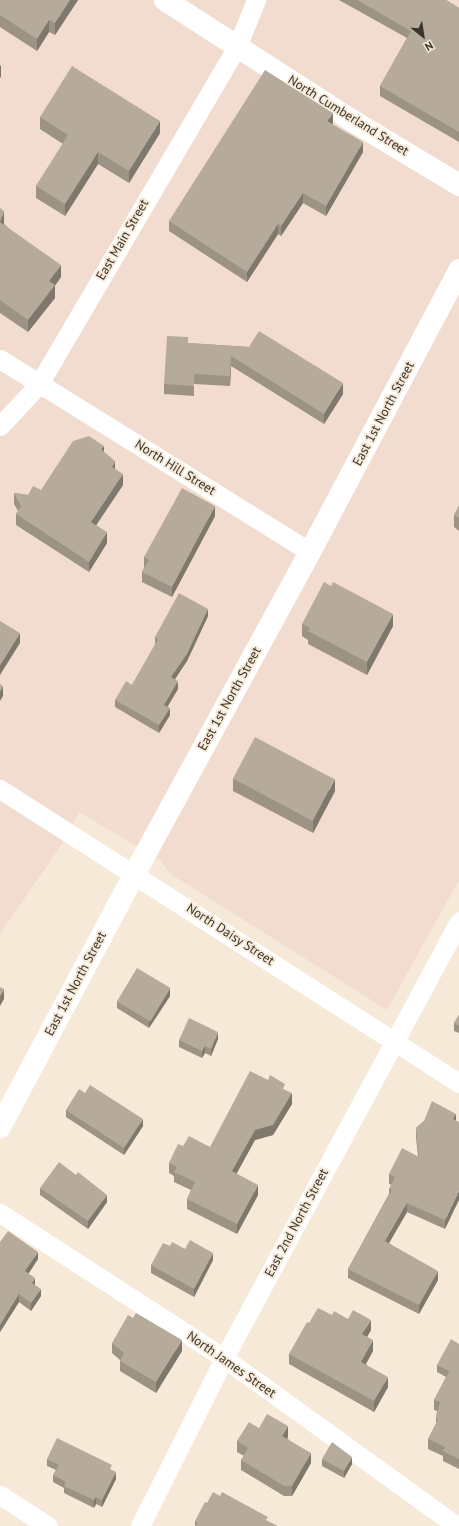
<!DOCTYPE html>
<style>
body{margin:0}
#map{position:relative;width:459px;height:1526px;overflow:hidden;background:#f6e9d8;font-family:"PT Sans",sans-serif}
div>[style]{position:absolute}
[style*='--x']{left:calc(var(--x)*1px);top:calc(var(--y)*1px);width:calc(var(--w)*1px);rotate:calc(var(--a)*1deg)}
.commercial>*{inset:0;background:#f2dccf}
.minor>*{height:19px;margin:-9.5px;padding:0 9.5px;transform-origin:9.5px;border-radius:9.5px;background:#fff}
.secondary>*{height:22px;margin:-11px;padding:0 11px;transform-origin:11px;border-radius:11px;background:#fff}
.wall>*{inset:0;background:#9d9384;transform-origin:0 0}
.shaded-wall>*{inset:0;background:#7f786c}
.building>*{inset:0;background:#b6ab9a;transform-origin:0 0}
span{translate:-50% -50%;white-space:nowrap;text-align:center;line-height:1.15;-webkit-text-stroke:3.5px #f6e9d8;paint-order:stroke}
.street-label{font-size:13px;color:#39342d}
.north{position:absolute;left:403px;top:16px;width:40px;height:40px;-webkit-text-stroke:3px #f6e9d8;paint-order:stroke;rotate:150deg;font-size:11px;font-weight:700;line-height:16px;text-align:center;color:#39342d}
.north::after{content:'';display:block;margin:auto;width:14px;height:18px;background:#39342d;clip-path:polygon(50% 0,100% 100%,50% 72%,0 100%)}
</style>
<div id="map">
<div class="commercial">
<div style="clip-path:polygon(0 0,459px 0,459px 880px,387px 1010px,169px 873px,161px 861px,79px 812px,66px 838px,0 934px)"></div>
</div>
<div class="minor">
<div style="--x:0;--y:359;--w:365;--a:31.9"></div>
<div style="--x:0;--y:426;--w:57;--a:-47.1"></div>
<div style="--x:39;--y:384;--w:391;--a:-59.6"></div>
<div style="--x:237;--y:47;--w:51;--a:-68"></div>
<div style="--x:0;--y:789;--w:545;--a:32.64"></div>
<div style="--x:0;--y:1213;--w:267;--a:32.9"></div>
<div style="--x:224;--y:1358;--w:287;--a:35.8"></div>
<div style="--x:0;--y:1495;--w:57;--a:32.9"></div>
<div style="--x:140;--y:1526;--w:188;--a:-63.4"></div>
<div style="--x:224;--y:1358;--w:496;--a:-61.7"></div>
</div>
<div class="secondary">
<div style="--x:165;--y:0;--w:218;--a:32.8"></div>
<div style="--x:348;--y:118;--w:130;--a:31.1"></div>
<div style="--x:0;--y:1127;--w:288;--a:-62"></div>
<div style="--x:135;--y:873;--w:366;--a:-61.4"></div>
<div style="--x:310;--y:552;--w:319;--a:-62.1"></div>
</div>
<div class="wall">
<div style="clip-path:polygon(0 0,78px 0,55px 35px,49px 32px,37px 51px,0 27px)"></div>
<div style="clip-path:polygon(339px 0,446px 0,459px 8px,459px 142px,380px 96px,380px 86px,407px 38px)"></div>
<div style="clip-path:polygon(40px 117px,160px 133px,129px 183px,98px 164px,65px 216px,36px 198px,36px 186px,63px 144px,40px 129px)"></div>
<div style="clip-path:polygon(333px 123px,332px 124px,363px 152px,326px 216px,303px 203px,281px 236px,278px 234px,247px 282px,169px 231px,169px 221px)"></div>
<div style="clip-path:polygon(0 208px,4px 224px,61px 277px,55px 285px,55px 298px,28px 332px,0 313px)"></div>
<div style="clip-path:polygon(188px 343px,249px 347px,343px 394px,324px 424px,231px 366px,230px 386px,194px 384px,194px 396px,164px 394px,164px 384px)"></div>
<div style="clip-path:polygon(104px 452px,115px 469px,123px 485px,96px 525px,107px 543px,89px 572px,16px 525px,16px 514px,18px 511px,14px 504px,14px 493px,28px 495px,41px 490px)"></div>
<div style="clip-path:polygon(459px 506px,459px 531px,454px 527px,454px 515px)"></div>
<div style="clip-path:polygon(215px 516px,172px 597px,142px 582px,142px 572px,144px 568px,144px 557px)"></div>
<div style="clip-path:polygon(208px 616px,187px 661px,175px 679px,178px 689px,168px 706px,170px 715px,159px 733px,115px 707px,115px 700px,132px 685px,155px 645px,155px 637px)"></div>
<div style="clip-path:polygon(302px 624px,393px 626px,367px 675px,308px 644px,308px 640px,302px 636px)"></div>
<div style="clip-path:polygon(233px 779px,335px 791px,313px 833px,233px 791px)"></div>
<div style="clip-path:polygon(170px 996px,149px 1028px,117px 1008px,117px 1001px)"></div>
<div style="clip-path:polygon(459px 1015px,459px 1033px,454px 1031px,454px 1023px)"></div>
<div style="clip-path:polygon(218px 1039px,211px 1056px,205px 1053px,202px 1058px,179px 1047px,179px 1040px)"></div>
<div style="clip-path:polygon(285px 1090px,292px 1104px,273px 1135px,255px 1140px,236px 1174px,258px 1195px,237px 1234px,187px 1209px,187px 1199px,191px 1190px,174px 1182px,174px 1176px,169px 1173px,169px 1163px,183px 1146px,210px 1147px)"></div>
<div style="clip-path:polygon(85px 1093px,143px 1126px,124px 1155px,66px 1117px,66px 1110px)"></div>
<div style="clip-path:polygon(456px 1114px,445px 1229px,407px 1212px,389px 1243px,438px 1280px,419px 1314px,348px 1278px,348px 1269px,389px 1194px,389px 1189px,392px 1185px,389px 1184px,389px 1174px,418px 1156px,416px 1137px,416px 1128px,424px 1121px)"></div>
<div style="clip-path:polygon(40px 1188px,107px 1202px,88px 1229px,40px 1195px)"></div>
<div style="clip-path:polygon(0 1242px,38px 1259px,28px 1274px,35px 1285px,41px 1296px,31px 1311px,19px 1302px,0 1332px)"></div>
<div style="clip-path:polygon(170px 1246px,185px 1249px,213px 1260px,194px 1297px,151px 1273px,151px 1265px)"></div>
<div style="clip-path:polygon(332px 1315px,348px 1319px,371px 1330px,367px 1337px,373px 1351px,366px 1364px,388px 1387px,374px 1412px,289px 1364px,289px 1354px,309px 1323px)"></div>
<div style="clip-path:polygon(112px 1343px,182px 1351px,156px 1393px,120px 1371px,120px 1360px,112px 1353px)"></div>
<div style="clip-path:polygon(459px 1344px,459px 1469px,443px 1461px,443px 1456px,428px 1449px,428px 1439px,436px 1424px,436px 1418px,437px 1411px,434px 1410px,434px 1400px,446px 1377px,437px 1372px,437px 1365px)"></div>
<div style="clip-path:polygon(259px 1428px,288px 1437px,287px 1438px,311px 1463px,292px 1496px,284px 1496px,241px 1470px,241px 1460px,244px 1456px,237px 1452px,237px 1441px)"></div>
<div style="clip-path:polygon(47px 1459px,112px 1470px,116px 1479px,102px 1507px,96px 1504px,94px 1508px,64px 1493px,64px 1488px,53px 1482px,53px 1475px,56px 1470px,47px 1466px)"></div>
<div style="clip-path:polygon(322px 1459px,352px 1464px,344px 1478px,322px 1466px)"></div>
<div style="left:195px;top:1521px;width:73px;height:5px"></div>
</div>
<div class="shaded-wall">
<div style="clip-path:polygon(70px 0,78px 0,55px 35px,55px 23px)"></div>
<div style="clip-path:polygon(49px 20px,49px 32px,37px 51px,37px 39px)"></div>
<div style="clip-path:polygon(1px 65px,1px 77px,0 78px,0 66px)"></div>
<div style="clip-path:polygon(333px 113px,333px 123px,327px 131px,327px 121px)"></div>
<div style="clip-path:polygon(160px 121px,160px 133px,129px 183px,129px 171px)"></div>
<div style="clip-path:polygon(363px 142px,363px 152px,326px 216px,326px 206px)"></div>
<div style="clip-path:polygon(98px 152px,98px 164px,65px 216px,65px 204px)"></div>
<div style="clip-path:polygon(303px 193px,303px 203px,281px 236px,281px 226px)"></div>
<div style="clip-path:polygon(4px 211px,4px 223px,0 234px,0 222px)"></div>
<div style="clip-path:polygon(278px 224px,278px 234px,247px 282px,247px 272px)"></div>
<div style="clip-path:polygon(61px 265px,61px 277px,50px 293px,55px 285px,55px 298px,28px 332px,28px 320px,49px 281px)"></div>
<div style="clip-path:polygon(231px 356px,231px 366px,230px 386px,230px 376px)"></div>
<div style="clip-path:polygon(343px 383px,343px 394px,324px 424px,324px 414px)"></div>
<div style="clip-path:polygon(104px 446px,104px 456px,101px 449px)"></div>
<div style="clip-path:polygon(115px 461px,115px 471px,112px 467px)"></div>
<div style="clip-path:polygon(123px 474px,123px 485px,91px 533px,91px 522px)"></div>
<div style="clip-path:polygon(215px 506px,215px 516px,172px 597px,172px 587px)"></div>
<div style="clip-path:polygon(107px 532px,107px 543px,89px 572px,89px 562px)"></div>
<div style="clip-path:polygon(208px 609px,208px 616px,187px 661px,171px 685px,171px 677px)"></div>
<div style="clip-path:polygon(393px 614px,393px 626px,367px 675px,367px 662px)"></div>
<div style="clip-path:polygon(20px 633px,20px 643px,0 675px,0 665px)"></div>
<div style="clip-path:polygon(178px 681px,178px 689px,164px 712px,164px 705px)"></div>
<div style="clip-path:polygon(3px 686px,3px 696px,0 701px,0 691px)"></div>
<div style="clip-path:polygon(170px 708px,170px 715px,159px 733px,159px 725px)"></div>
<div style="clip-path:polygon(335px 779px,335px 791px,313px 833px,313px 821px)"></div>
<div style="clip-path:polygon(170px 988px,170px 996px,149px 1028px,149px 1021px)"></div>
<div style="clip-path:polygon(4px 989px,4px 999px,0 1006px,0 996px)"></div>
<div style="clip-path:polygon(218px 1032px,218px 1039px,211px 1056px,211px 1049px)"></div>
<div style="clip-path:polygon(205px 1046px,205px 1053px,202px 1058px,202px 1051px)"></div>
<div style="clip-path:polygon(292px 1093px,292px 1104px,273px 1135px,255px 1140px,232px 1182px,232px 1171px,255px 1130px)"></div>
<div style="clip-path:polygon(456px 1114px,456px 1123px,453px 1119px)"></div>
<div style="clip-path:polygon(143px 1119px,143px 1126px,124px 1155px,124px 1148px)"></div>
<div style="clip-path:polygon(258px 1185px,258px 1195px,237px 1234px,237px 1224px)"></div>
<div style="clip-path:polygon(459px 1191px,459px 1200px,445px 1229px,445px 1220px)"></div>
<div style="clip-path:polygon(107px 1195px,107px 1202px,88px 1229px,88px 1221px)"></div>
<div style="clip-path:polygon(407px 1203px,407px 1212px,385px 1250px,385px 1241px)"></div>
<div style="clip-path:polygon(38px 1252px,38px 1259px,25px 1279px,25px 1271px)"></div>
<div style="clip-path:polygon(213px 1253px,213px 1260px,194px 1297px,194px 1289px)"></div>
<div style="clip-path:polygon(438px 1271px,438px 1280px,419px 1314px,419px 1305px)"></div>
<div style="clip-path:polygon(35px 1278px,35px 1286px,32px 1283px)"></div>
<div style="clip-path:polygon(41px 1289px,41px 1296px,31px 1311px,31px 1303px)"></div>
<div style="clip-path:polygon(19px 1294px,19px 1302px,0 1332px,0 1325px)"></div>
<div style="clip-path:polygon(371px 1320px,371px 1330px,362px 1345px,362px 1334px)"></div>
<div style="clip-path:polygon(182px 1340px,182px 1351px,156px 1393px,156px 1382px)"></div>
<div style="clip-path:polygon(373px 1340px,373px 1351px,361px 1372px,361px 1362px)"></div>
<div style="clip-path:polygon(388px 1377px,388px 1387px,374px 1412px,374px 1401px)"></div>
<div style="clip-path:polygon(288px 1426px,288px 1437px,282px 1446px,282px 1436px)"></div>
<div style="clip-path:polygon(311px 1453px,311px 1463px,292px 1496px,292px 1486px)"></div>
<div style="clip-path:polygon(352px 1457px,352px 1464px,344px 1478px,344px 1471px)"></div>
<div style="clip-path:polygon(116px 1472px,116px 1479px,102px 1507px,102px 1500px)"></div>
<div style="clip-path:polygon(96px 1497px,96px 1504px,94px 1508px,94px 1500px)"></div>
</div>
<div class="building">
<div style="clip-path:polygon(0 0,70px 0,55px 23px,49px 20px,37px 39px,0 15px)"></div>
<div style="clip-path:polygon(357px 0,446px 0,459px 8px,459px 132px,380px 86px,411px 31px)"></div>
<div style="clip-path:polygon(72px 66px,160px 121px,129px 171px,98px 152px,65px 204px,36px 186px,68px 135px,40px 117px)"></div>
<div style="clip-path:polygon(265px 70px,333px 113px,327px 121px,363px 142px,326px 206px,303px 193px,281px 226px,278px 224px,247px 272px,169px 221px)"></div>
<div style="clip-path:polygon(0 208px,4px 211px,0 222px,61px 265px,49px 281px,55px 285px,28px 320px,0 300px)"></div>
<div style="clip-path:polygon(259px 331px,343px 383px,324px 414px,231px 356px,230px 376px,194px 374px,194px 386px,164px 384px,167px 336px,188px 337px,188px 343px,249px 347px)"></div>
<div style="clip-path:polygon(89px 436px,104px 446px,101px 449px,115px 461px,112px 467px,123px 474px,91px 522px,107px 532px,89px 562px,16px 514px,21px 506px,14px 493px,28px 495px,33px 486px,41px 490px,73px 441px)"></div>
<div style="clip-path:polygon(182px 488px,215px 506px,172px 587px,142px 572px,149px 560px,144px 557px)"></div>
<div style="clip-path:polygon(459px 506px,459px 518px,454px 515px)"></div>
<div style="clip-path:polygon(324px 582px,331px 586px,333px 582px,393px 614px,367px 662px,308px 631px,310px 628px,302px 624px)"></div>
<div style="clip-path:polygon(179px 593px,208px 609px,187px 654px,171px 677px,178px 681px,164px 705px,170px 708px,159px 725px,115px 700px,126px 681px,132px 685px,158px 639px,155px 637px)"></div>
<div style="clip-path:polygon(0 621px,20px 633px,0 665px)"></div>
<div style="clip-path:polygon(0 684px,3px 686px,0 691px)"></div>
<div style="left:255px;top:737px;width:90px;height:47px;rotate:28deg"></div>
<div style="left:137px;top:968px;width:39px;height:39px;rotate:31deg"></div>
<div style="clip-path:polygon(0 987px,4px 989px,0 996px)"></div>
<div style="clip-path:polygon(459px 1015px,459px 1026px,454px 1023px)"></div>
<div style="clip-path:polygon(189px 1018px,218px 1032px,211px 1049px,205px 1046px,202px 1051px,179px 1040px)"></div>
<div style="clip-path:polygon(250px 1071px,268px 1080px,270px 1075px,285px 1084px,283px 1089px,292px 1093px,273px 1125px,255px 1130px,232px 1171px,258px 1185px,237px 1224px,187px 1199px,195px 1182px,174px 1172px,177px 1167px,169px 1163px,178px 1144px,183px 1146px,189px 1136px,210px 1147px)"></div>
<div style="clip-path:polygon(90px 1085px,143px 1119px,124px 1148px,66px 1110px,79px 1089px,85px 1093px)"></div>
<div style="clip-path:polygon(432px 1101px,456px 1114px,453px 1119px,459px 1122px,459px 1191px,445px 1220px,407px 1203px,385px 1241px,438px 1271px,419px 1305px,348px 1269px,392px 1190px,389px 1189px,395px 1177px,389px 1174px,402px 1148px,419px 1157px,416px 1128px,424px 1121px)"></div>
<div style="clip-path:polygon(59px 1162px,76px 1175px,78px 1172px,107px 1195px,88px 1221px,40px 1188px)"></div>
<div style="clip-path:polygon(8px 1231px,38px 1252px,25px 1271px,35px 1278px,32px 1283px,41px 1289px,31px 1303px,19px 1294px,0 1325px,0 1242px)"></div>
<div style="clip-path:polygon(190px 1240px,213px 1253px,194px 1289px,151px 1265px,163px 1243px,170px 1246px,172px 1242px,185px 1249px)"></div>
<div style="clip-path:polygon(318px 1308px,332px 1315px,334px 1311px,348px 1319px,353px 1310px,371px 1320px,362px 1334px,373px 1340px,361px 1362px,388px 1377px,374px 1401px,289px 1354px,307px 1322px,309px 1323px)"></div>
<div style="clip-path:polygon(136px 1313px,182px 1340px,156px 1382px,120px 1361px,124px 1353px,112px 1343px,128px 1315px,133px 1318px)"></div>
<div style="clip-path:polygon(451px 1339px,459px 1344px,459px 1374px,450px 1370px,449px 1371px,437px 1365px)"></div>
<div style="clip-path:polygon(450px 1370px,459px 1374px,459px 1459px,443px 1451px,445px 1447px,428px 1439px,438px 1419px,436px 1418px,440px 1402px,434px 1400px)"></div>
<div style="clip-path:polygon(267px 1414px,288px 1426px,282px 1436px,311px 1453px,292px 1486px,284px 1486px,241px 1460px,248px 1448px,237px 1441px,249px 1422px,259px 1428px)"></div>
<div style="clip-path:polygon(57px 1438px,112px 1465px,110px 1469px,116px 1472px,102px 1500px,96px 1497px,94px 1500px,64px 1486px,66px 1482px,53px 1475px,59px 1465px,47px 1459px)"></div>
<div style="clip-path:polygon(332px 1442px,352px 1457px,344px 1471px,322px 1459px)"></div>
<div style="clip-path:polygon(213px 1492px,220px 1496px,222px 1492px,268px 1517px,266px 1520px,278px 1526px,196px 1526px,197px 1523px,195px 1521px,205px 1502px,207px 1503px)"></div>
</div>
<div class="street-label">
<span style="left:348px;top:116px;rotate:32deg">North Cumberland Street</span>
<span style="left:123px;top:240px;rotate:-60deg">East Main Street</span>
<span style="left:384px;top:414px;rotate:-62deg">East 1st North Street</span>
<span style="left:175px;top:468px;rotate:32deg">North Hill Street</span>
<span style="left:230px;top:699px;rotate:-61deg">East 1st North Street</span>
<span style="left:230px;top:935px;rotate:33deg">North Daisy Street</span>
<span style="left:76px;top:984px;rotate:-62deg">East 1st North Street</span>
<span style="left:297px;top:1223px;rotate:-62deg">East 2nd North Street</span>
<span style="left:231px;top:1365px;rotate:35deg">North James Street</span>
</div>
<div class="north">N</div>
</div>
